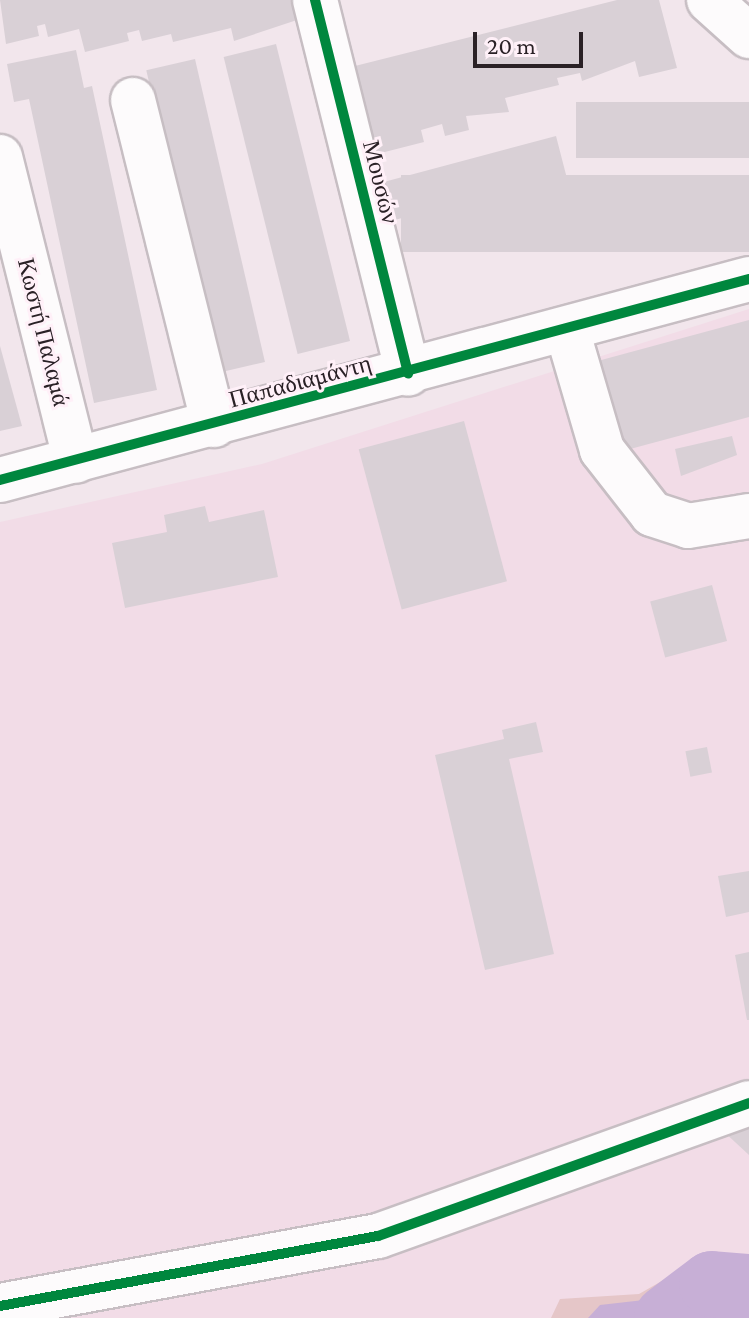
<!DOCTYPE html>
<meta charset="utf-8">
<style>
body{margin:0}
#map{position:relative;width:749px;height:1318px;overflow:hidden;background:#f2e6ec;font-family:"Crimson Pro",serif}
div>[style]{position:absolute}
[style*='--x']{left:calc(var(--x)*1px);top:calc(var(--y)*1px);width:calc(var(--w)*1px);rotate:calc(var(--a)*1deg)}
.built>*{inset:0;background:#f2dce7}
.green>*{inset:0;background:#e5c6c8}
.water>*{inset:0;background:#c7afd6}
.river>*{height:66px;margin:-33px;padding:0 33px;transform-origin:33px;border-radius:33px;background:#c7afd6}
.building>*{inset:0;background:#d9d0d6;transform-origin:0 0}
.roads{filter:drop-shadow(2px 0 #c7bec3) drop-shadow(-2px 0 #c7bec3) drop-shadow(0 2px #c7bec3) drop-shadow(0 -2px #c7bec3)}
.minor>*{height:44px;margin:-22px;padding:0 22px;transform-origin:22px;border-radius:22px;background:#fdfbfc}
.cycleway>*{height:10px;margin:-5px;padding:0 5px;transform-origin:5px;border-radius:5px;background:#00873e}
span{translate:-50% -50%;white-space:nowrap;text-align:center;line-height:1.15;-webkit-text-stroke:6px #fff0f8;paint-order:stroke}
.street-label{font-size:24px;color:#2a2126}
.scale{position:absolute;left:473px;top:32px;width:110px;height:36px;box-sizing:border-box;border:4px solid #2a2126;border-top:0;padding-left:10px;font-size:24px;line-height:28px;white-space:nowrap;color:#2a2126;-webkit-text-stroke:6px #fff0f8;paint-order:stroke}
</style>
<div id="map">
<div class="built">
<div style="clip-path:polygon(749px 309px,749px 1318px,0 1318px,0 522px,262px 464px)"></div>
</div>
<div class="green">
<div style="clip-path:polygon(697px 1261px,749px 1270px,749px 1318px,551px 1318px,560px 1299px,639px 1294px)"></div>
</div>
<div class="water">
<div style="clip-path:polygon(749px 1288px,749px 1318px,588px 1318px,600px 1305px)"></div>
</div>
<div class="river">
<div style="--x:667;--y:1318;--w:56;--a:-37.1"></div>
<div style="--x:712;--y:1284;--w:37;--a:5"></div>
</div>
<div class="building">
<div style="clip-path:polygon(0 0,295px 0,300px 19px,234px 41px,231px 28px,173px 42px,171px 34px,142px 41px,139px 30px,127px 33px,129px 41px,85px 52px,79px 29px,48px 37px,45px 24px,37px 26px,39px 36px,6px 44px)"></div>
<div style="clip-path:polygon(617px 0,659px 0,677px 68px,639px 77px,635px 61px,582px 81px,580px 73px,557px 78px,559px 85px,505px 98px,509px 112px,466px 116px,469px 130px,445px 136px,442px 124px,421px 130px,424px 142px,373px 155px,351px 67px)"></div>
<div style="left:276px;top:44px;width:306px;height:54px;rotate:76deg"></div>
<div style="clip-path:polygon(76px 50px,84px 88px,92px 86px,157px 390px,94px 403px,29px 99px,14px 102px,7px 64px)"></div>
<div style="left:195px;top:59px;width:311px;height:50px;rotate:77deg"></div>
<div style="left:749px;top:102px;width:56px;height:173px;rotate:90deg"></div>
<div style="clip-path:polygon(556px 136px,571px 194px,407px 238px,402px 218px,391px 221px,380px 183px)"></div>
<div style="left:749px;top:175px;width:77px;height:348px;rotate:90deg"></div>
<div style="clip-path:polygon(749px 320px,749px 417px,619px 452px,594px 362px)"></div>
<div style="clip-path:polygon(0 346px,22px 426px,0 431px)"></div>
<div style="left:464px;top:421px;width:166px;height:109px;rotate:75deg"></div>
<div style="clip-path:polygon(732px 436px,737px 455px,681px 476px,675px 449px)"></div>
<div style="clip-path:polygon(205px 506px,209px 522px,264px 510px,278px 577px,125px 608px,112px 543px,167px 532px,164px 515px)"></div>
<div style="left:712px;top:585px;width:58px;height:64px;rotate:75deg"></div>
<div style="clip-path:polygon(536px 722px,543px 752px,509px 759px,554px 954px,485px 970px,435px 755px,504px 739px,502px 730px)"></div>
<div style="left:707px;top:747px;width:26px;height:22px;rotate:79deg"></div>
<div style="clip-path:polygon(749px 871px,749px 912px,726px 917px,718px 876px)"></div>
<div style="clip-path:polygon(749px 952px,749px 1020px,747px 1020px,735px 955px)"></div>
<div style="clip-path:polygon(749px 1117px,749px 1155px,722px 1130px)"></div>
</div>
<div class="roads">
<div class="minor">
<div style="--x:315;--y:0;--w:385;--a:76"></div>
<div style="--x:709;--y:0;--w:54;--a:42"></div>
<div style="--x:133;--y:100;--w:335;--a:76"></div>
<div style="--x:0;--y:157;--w:313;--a:76"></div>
<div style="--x:567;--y:330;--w:125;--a:73.7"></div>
<div style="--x:602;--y:450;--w:81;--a:52"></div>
<div style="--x:652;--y:514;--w:38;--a:18"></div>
<div style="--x:688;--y:526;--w:62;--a:-9.3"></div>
<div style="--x:0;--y:480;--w:776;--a:-15.02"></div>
<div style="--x:0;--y:1306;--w:384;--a:-10.5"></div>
<div style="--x:378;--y:1236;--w:394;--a:-19.7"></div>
</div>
</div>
<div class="cycleway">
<div style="--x:315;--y:0;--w:385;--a:76"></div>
<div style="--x:0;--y:480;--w:776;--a:-15.02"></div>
<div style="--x:0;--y:1306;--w:384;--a:-10.5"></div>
<div style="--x:378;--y:1236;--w:394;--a:-19.7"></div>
</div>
<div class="street-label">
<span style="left:381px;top:182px;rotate:76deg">Μουσών</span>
<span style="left:44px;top:332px;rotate:76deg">Κωστή Παλαμά</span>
<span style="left:300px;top:381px;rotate:-15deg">Παπαδιαμάντη</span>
</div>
<div class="scale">20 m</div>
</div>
